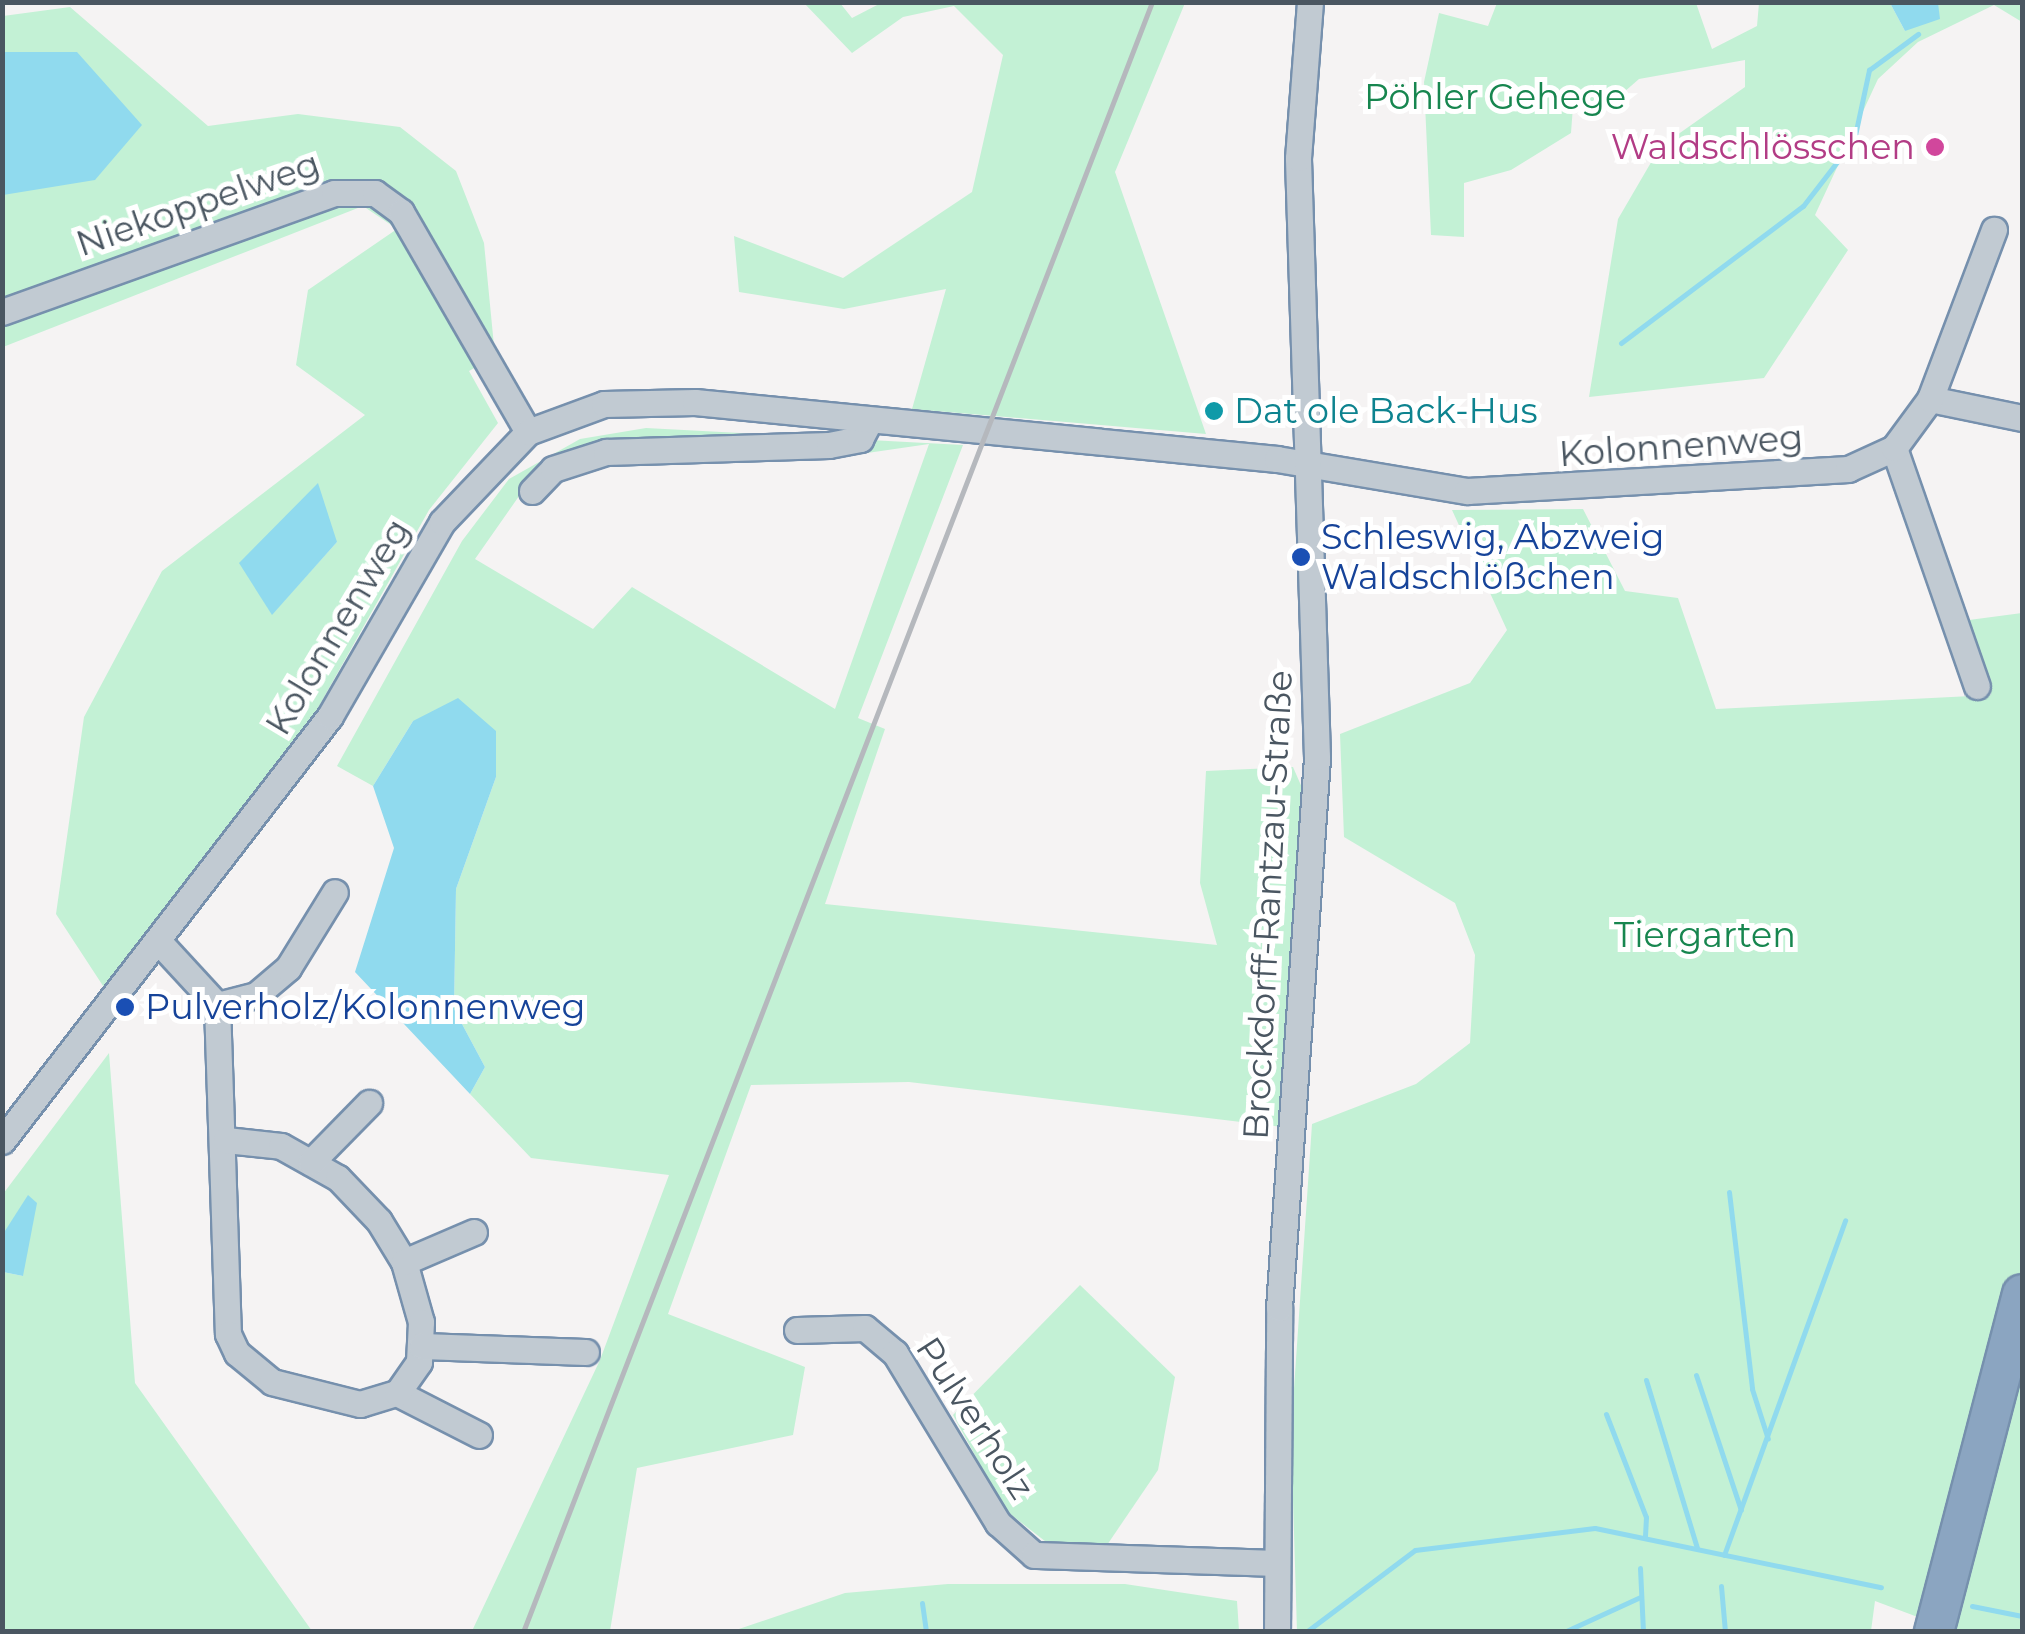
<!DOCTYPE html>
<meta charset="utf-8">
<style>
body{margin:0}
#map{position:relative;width:2025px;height:1634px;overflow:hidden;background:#f5f3f3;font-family:Montserrat,sans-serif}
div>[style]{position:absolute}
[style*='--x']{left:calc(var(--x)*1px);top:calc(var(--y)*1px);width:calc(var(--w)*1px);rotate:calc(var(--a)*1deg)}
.green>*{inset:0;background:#c3f1d5}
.water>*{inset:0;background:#90daee}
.stream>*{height:5px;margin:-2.5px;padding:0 2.5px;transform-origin:2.5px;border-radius:2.5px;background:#90daee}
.roads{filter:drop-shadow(2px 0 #7690ad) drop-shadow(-2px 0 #7690ad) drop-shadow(0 2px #7690ad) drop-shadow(0 -2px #7690ad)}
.minor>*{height:25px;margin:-12.5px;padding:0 12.5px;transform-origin:12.5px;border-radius:12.5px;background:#c1cad2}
.highway>*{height:38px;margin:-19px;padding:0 19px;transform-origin:19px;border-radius:19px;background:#8ba5c1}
.rail>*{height:5px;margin:-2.5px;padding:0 2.5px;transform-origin:2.5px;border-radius:2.5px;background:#b5b8bd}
.dots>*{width:28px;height:28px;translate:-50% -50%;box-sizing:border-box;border:5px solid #fff;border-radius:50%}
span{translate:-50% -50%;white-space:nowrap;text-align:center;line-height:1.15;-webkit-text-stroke:10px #fff;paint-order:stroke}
.park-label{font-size:35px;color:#17864f}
.hotel-label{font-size:35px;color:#b23c85}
.right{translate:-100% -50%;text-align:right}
.street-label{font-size:35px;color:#4a5661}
.culture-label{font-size:35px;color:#0d838f}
.left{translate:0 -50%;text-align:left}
.transit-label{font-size:35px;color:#164399}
.frame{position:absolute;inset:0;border:5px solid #4a5661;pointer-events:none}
</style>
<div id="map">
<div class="green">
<div style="clip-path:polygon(881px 3px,1185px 3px,1115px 172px,1206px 434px,912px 409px,946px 289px,844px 309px,739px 292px,734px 236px,843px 278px,972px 192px,1003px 55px,954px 6px,903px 17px,852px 53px,804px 3px,840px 3px,852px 18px)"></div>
<div style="clip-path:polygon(1497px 3px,1696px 3px,1712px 49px,1757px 26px,1759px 3px,1890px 3px,1905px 31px,1938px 3px,2022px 3px,2022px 22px,1994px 5px,1918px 42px,1878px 79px,1815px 215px,1848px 250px,1764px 378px,1589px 397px,1618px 219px,1660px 147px,1745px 87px,1745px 60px,1639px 79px,1608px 106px,1573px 106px,1571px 133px,1511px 170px,1464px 183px,1464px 237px,1431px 235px,1424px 82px,1439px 13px,1488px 26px)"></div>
<div style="clip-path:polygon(evenodd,70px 7px,208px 126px,298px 114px,400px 127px,456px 171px,484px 243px,495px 356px,469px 371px,498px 423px,429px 510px,301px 738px,107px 992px,56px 914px,84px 717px,162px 571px,365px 415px,296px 365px,308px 290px,397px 229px,363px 206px,3px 347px,3px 195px,77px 52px,3px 52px,3px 16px,70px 7px,274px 529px,337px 542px,272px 614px,240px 563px,274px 529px)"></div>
<div style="clip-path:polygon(evenodd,646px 428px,963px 445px,858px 718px,885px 729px,825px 904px,1217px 945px,1200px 883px,1206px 771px,1293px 767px,1303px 790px,1283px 1127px,909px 1082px,751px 1085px,668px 1314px,805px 1367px,793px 1435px,637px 1468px,610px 1631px,472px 1631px,600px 1360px,669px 1175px,531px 1158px,470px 1094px,485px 1067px,454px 1009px,456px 889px,496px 777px,413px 721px,373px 786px,337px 766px,462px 541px,509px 479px,580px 439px,646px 428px,929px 444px,835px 709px,632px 587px,593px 629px,475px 559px,531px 479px,656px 459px,819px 460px,929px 444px)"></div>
<div style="clip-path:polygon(1583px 509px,1625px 591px,1678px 598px,1716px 709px,1991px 695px,1969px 620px,2022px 613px,2022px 1631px,1955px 1631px,1875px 1601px,1871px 1631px,1297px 1632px,1291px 1433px,1312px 1124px,1416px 1084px,1470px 1043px,1475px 955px,1455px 903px,1344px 837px,1340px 734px,1470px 683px,1507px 630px,1452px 510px)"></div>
<div style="clip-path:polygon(109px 1053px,135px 1383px,312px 1631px,3px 1631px,3px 1272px,23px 1276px,3px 1234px,3px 1194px)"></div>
<div style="clip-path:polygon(1080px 1285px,1175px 1377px,1158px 1470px,1105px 1548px,1050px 1545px,1005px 1510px,953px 1415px)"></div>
<div style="clip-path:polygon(948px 1584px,1125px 1584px,1237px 1601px,1239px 1631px,733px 1631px,845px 1593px)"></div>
</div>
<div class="water">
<div style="clip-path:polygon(1890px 3px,1938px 3px,1940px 19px,1905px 31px)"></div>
<div style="clip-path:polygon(3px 52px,77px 52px,142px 125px,95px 180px,3px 195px)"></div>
<div style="clip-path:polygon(318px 483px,337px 542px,272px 615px,239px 563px)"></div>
<div style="clip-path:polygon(458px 698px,496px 731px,496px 777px,456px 889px,454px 1009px,485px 1067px,470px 1094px,355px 972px,394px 848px,373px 786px,413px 721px)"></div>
<div style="clip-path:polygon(28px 1195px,37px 1203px,23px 1276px,3px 1272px,3px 1234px)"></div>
</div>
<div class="stream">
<div style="--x:1621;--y:343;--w:228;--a:-37"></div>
<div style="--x:1803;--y:206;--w:83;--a:-52.3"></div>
<div style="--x:1854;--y:140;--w:72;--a:-77.9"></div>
<div style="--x:1869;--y:70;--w:61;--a:-36.3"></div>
<div style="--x:1729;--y:1192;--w:198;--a:83.3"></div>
<div style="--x:1752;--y:1389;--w:52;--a:72.3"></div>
<div style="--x:1696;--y:1375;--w:142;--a:71.6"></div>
<div style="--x:1646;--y:1380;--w:176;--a:73.1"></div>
<div style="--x:1606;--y:1414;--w:110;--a:68.8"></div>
<div style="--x:1646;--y:1517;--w:19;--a:93"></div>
<div style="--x:1724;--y:1555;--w:356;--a:-70.1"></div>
<div style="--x:1640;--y:1568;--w:64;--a:87.3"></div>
<div style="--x:1721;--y:1586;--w:46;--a:85"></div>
<div style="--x:922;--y:1603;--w:29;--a:82"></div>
<div style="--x:1972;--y:1606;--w:51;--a:11.3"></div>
<div style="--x:1306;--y:1632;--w:136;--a:-37"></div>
<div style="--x:1415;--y:1550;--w:181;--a:-7"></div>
<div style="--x:1595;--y:1528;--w:292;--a:11.7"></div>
<div style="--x:1564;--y:1632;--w:84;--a:-24.7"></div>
</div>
<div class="roads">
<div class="minor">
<div style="--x:2;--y:312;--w:353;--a:-19.7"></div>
<div style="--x:334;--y:193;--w:41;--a:0"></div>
<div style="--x:375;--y:193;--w:32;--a:36"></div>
<div style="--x:401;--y:212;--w:254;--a:60"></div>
<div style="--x:1930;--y:399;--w:94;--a:11.7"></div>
<div style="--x:1894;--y:448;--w:252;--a:70.8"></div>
<div style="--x:532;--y:491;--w:30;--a:-46"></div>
<div style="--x:553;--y:469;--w:56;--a:-17.8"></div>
<div style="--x:606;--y:452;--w:223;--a:-1.8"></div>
<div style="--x:829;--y:445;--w:32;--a:-11"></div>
<div style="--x:860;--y:439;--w:21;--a:-62"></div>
<div style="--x:158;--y:941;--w:87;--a:47.3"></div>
<div style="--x:217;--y:1005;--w:329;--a:88.1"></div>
<div style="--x:228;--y:1334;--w:21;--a:65"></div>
<div style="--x:237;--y:1353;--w:45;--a:39.6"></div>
<div style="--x:272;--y:1382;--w:91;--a:14"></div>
<div style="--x:360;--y:1404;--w:39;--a:-17"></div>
<div style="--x:397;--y:1393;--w:92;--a:27.1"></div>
<div style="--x:217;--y:1005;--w:40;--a:-14.4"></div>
<div style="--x:256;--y:995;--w:42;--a:-40.2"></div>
<div style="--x:288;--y:968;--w:89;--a:-58.3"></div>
<div style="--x:226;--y:1140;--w:55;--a:6.2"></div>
<div style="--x:281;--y:1146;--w:65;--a:29.3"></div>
<div style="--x:338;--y:1178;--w:59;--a:46.4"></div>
<div style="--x:379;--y:1221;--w:48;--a:58.6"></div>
<div style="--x:404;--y:1262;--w:62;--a:74.2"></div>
<div style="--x:421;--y:1322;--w:40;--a:92.9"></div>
<div style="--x:419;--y:1362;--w:38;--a:125"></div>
<div style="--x:2;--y:1141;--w:537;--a:-52.34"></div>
<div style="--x:330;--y:716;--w:224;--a:-60"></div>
<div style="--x:442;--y:522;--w:124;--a:-46.3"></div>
<div style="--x:528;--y:432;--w:81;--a:-20.2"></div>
<div style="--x:604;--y:404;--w:91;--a:-1.3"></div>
<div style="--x:695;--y:402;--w:585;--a:5.59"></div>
<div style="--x:1277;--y:459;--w:193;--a:9.6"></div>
<div style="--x:1467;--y:491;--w:382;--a:-3.3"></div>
<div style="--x:1848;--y:469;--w:51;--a:-24.5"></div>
<div style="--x:1894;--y:448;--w:61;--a:-53.7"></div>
<div style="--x:1930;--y:399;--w:181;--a:-69.3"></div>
<div style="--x:311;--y:1162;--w:83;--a:-45.5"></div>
<div style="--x:404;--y:1262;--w:76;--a:-23.2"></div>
<div style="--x:797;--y:1330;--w:68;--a:-1.7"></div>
<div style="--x:865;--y:1328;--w:39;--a:40"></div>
<div style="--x:895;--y:1353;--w:199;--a:58.8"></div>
<div style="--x:998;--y:1523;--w:48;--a:41.6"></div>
<div style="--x:1034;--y:1555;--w:238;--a:1.9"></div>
<div style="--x:422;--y:1346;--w:164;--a:2.1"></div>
<div style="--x:1277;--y:1632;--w:324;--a:-89.6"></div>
<div style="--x:1279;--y:1308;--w:552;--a:-86.05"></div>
<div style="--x:1317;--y:757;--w:599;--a:-91.82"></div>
<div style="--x:1298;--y:158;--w:156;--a:-85.6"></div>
</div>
<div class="highway">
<div style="--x:1934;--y:1632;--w:349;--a:-75.4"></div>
</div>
</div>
<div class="rail">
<div style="--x:523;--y:1632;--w:1747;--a:-68.9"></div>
</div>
<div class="dots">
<div style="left:1935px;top:147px;background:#d1479c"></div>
<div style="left:1214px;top:411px;background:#0f9aa8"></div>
<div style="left:1301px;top:557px;background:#1a4fb4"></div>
<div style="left:125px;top:1007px;background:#1a4fb4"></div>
</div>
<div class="park-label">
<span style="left:1495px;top:97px">Pöhler Gehege</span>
<span style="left:1705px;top:935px">Tiergarten</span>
</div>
<div class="hotel-label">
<span class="right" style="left:1915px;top:147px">Waldschlösschen</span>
</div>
<div class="street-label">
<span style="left:198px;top:204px;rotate:-19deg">Niekoppelweg</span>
<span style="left:1681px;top:446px;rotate:-4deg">Kolonnenweg</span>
<span style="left:338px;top:627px;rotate:-59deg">Kolonnenweg</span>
<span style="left:1268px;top:905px;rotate:-87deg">Brockdorff-Rantzau-Straße</span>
<span style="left:975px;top:1418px;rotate:57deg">Pulverholz</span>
</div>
<div class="culture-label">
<span class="left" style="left:1234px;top:411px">Dat ole Back-Hus</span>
</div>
<div class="transit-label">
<span class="left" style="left:1321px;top:557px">Schleswig, Abzweig<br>Waldschlößchen</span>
<span class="left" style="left:145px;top:1007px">Pulverholz/Kolonnenweg</span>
</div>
<div class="frame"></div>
</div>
